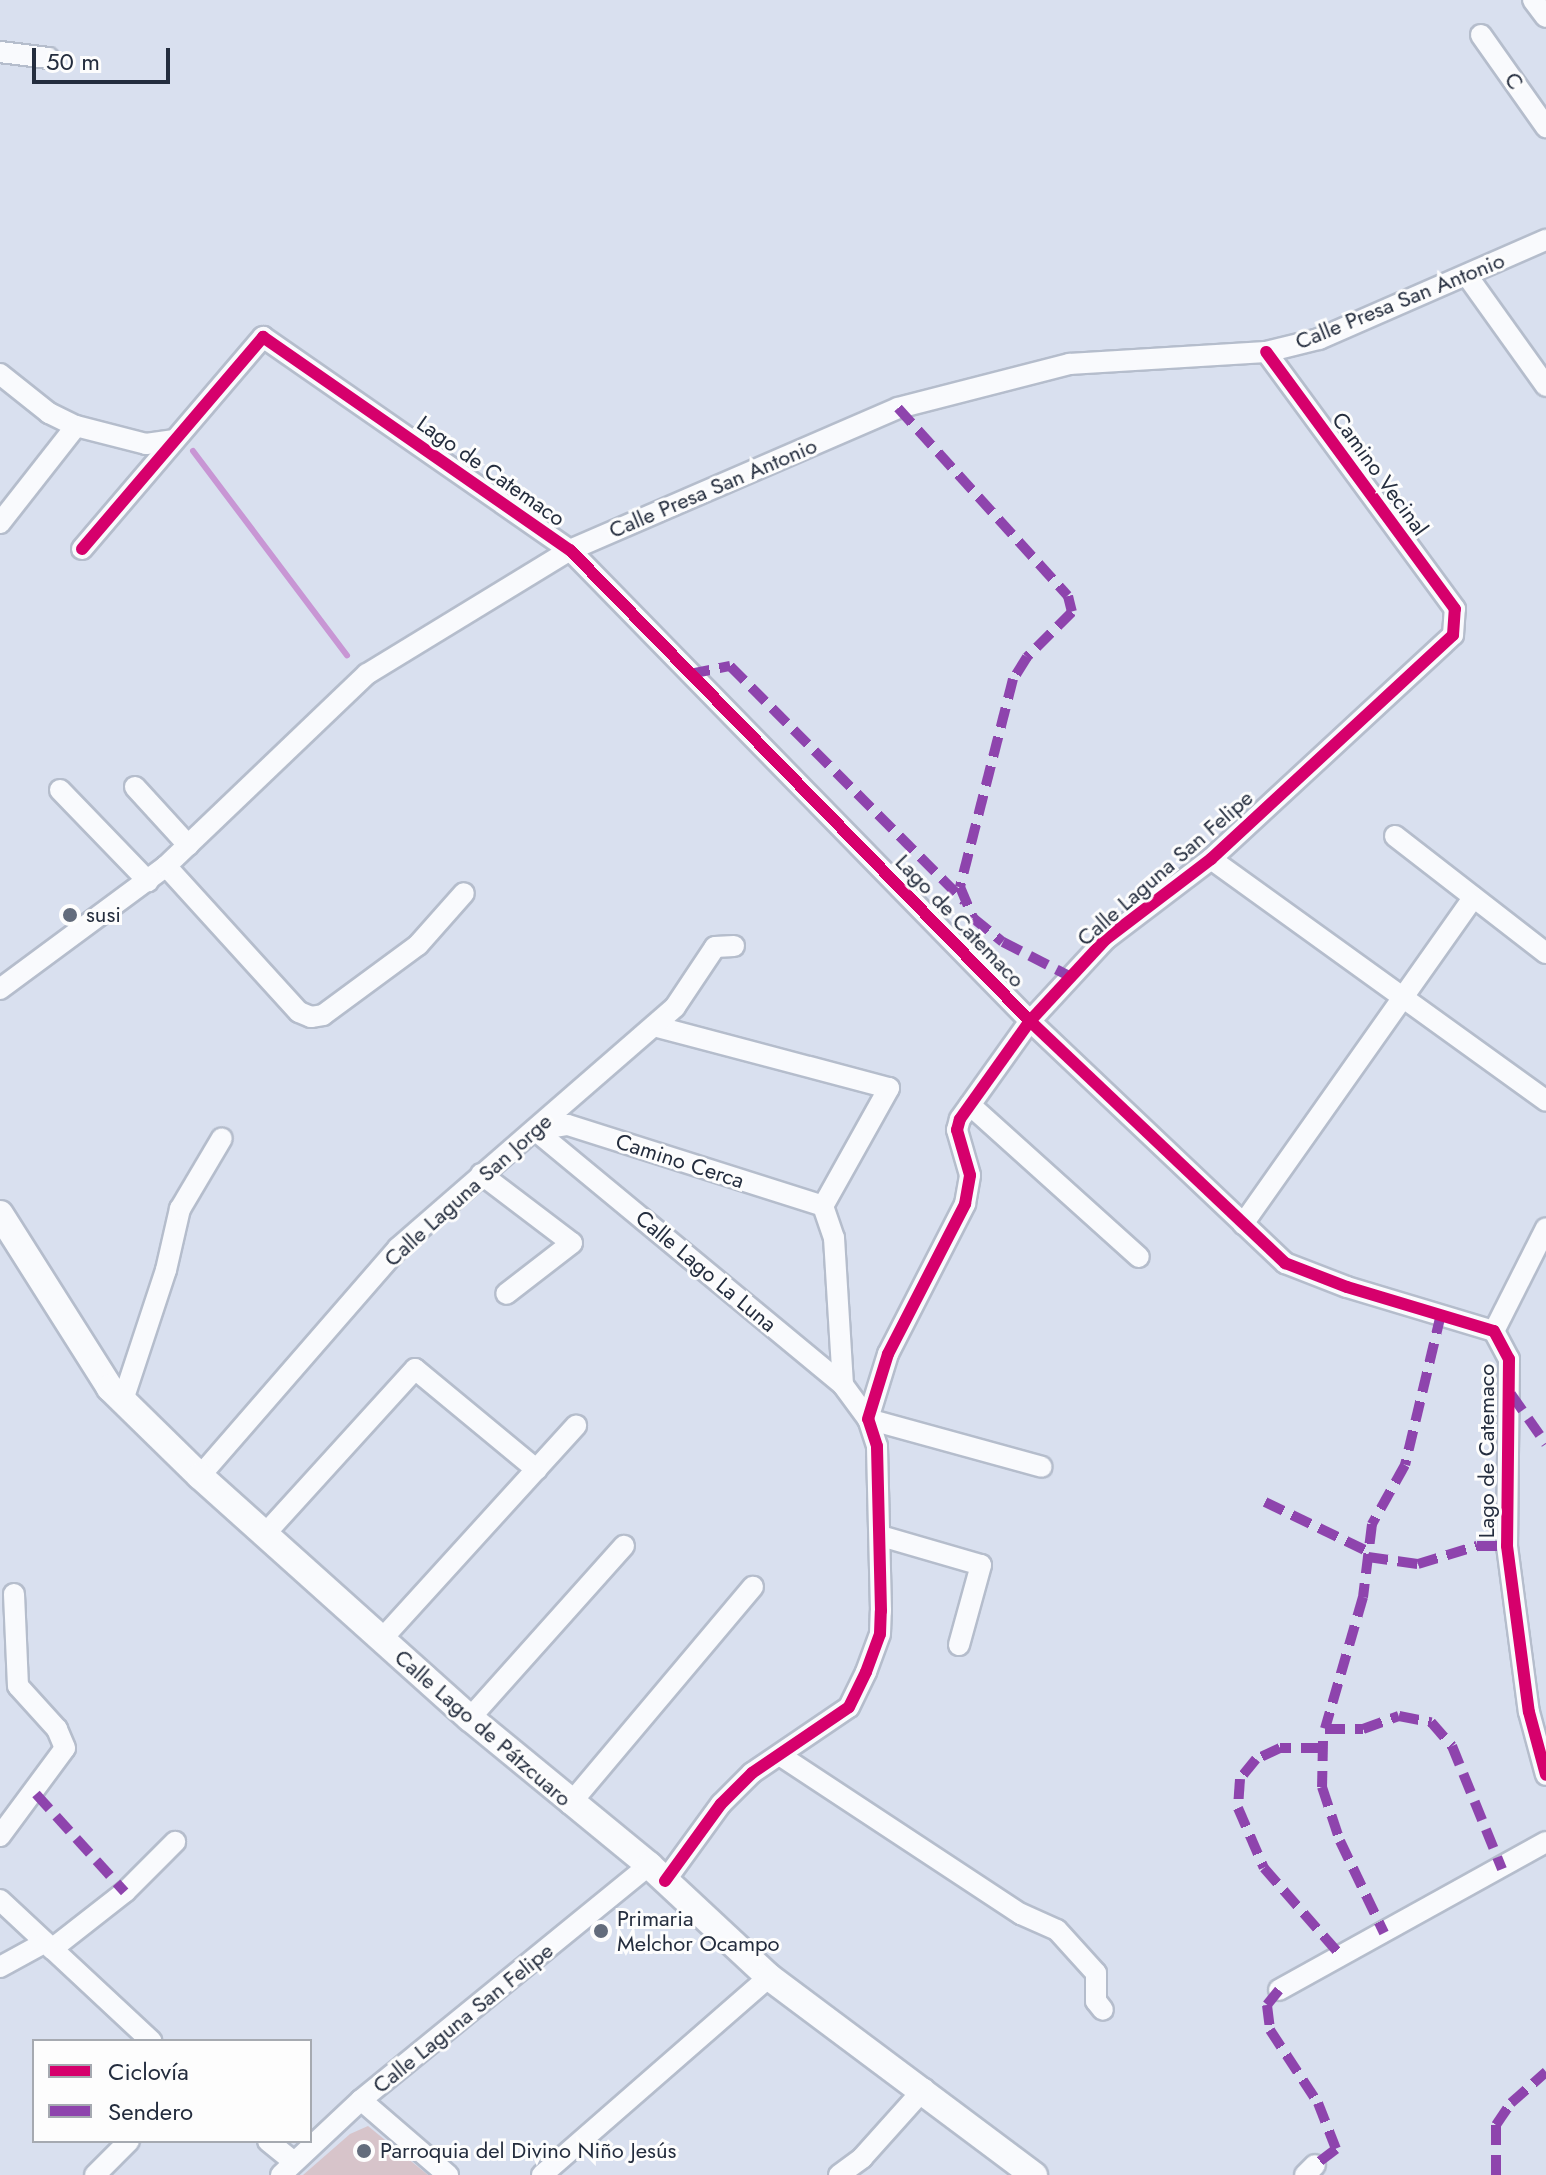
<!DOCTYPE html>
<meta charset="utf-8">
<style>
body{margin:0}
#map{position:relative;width:1546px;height:2175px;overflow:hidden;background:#d9e0ef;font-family:Jost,sans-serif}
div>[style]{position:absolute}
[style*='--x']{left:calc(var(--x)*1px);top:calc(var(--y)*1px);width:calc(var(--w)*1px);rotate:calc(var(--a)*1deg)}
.stream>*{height:6px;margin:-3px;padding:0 3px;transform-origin:3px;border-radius:3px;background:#c896d4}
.building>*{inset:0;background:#d7c4ca}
.roads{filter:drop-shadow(2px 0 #b5bdcc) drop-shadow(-2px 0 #b5bdcc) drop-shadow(0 2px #b5bdcc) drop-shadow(0 -2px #b5bdcc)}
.minor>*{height:20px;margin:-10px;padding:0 10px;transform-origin:10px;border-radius:10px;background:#f9fafd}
.tertiary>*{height:26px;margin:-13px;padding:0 13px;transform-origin:13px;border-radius:13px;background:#f9fafd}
.quiet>*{height:10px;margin-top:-5px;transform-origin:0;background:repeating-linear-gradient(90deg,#8e44ad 0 20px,transparent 0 30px)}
.cycleway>*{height:12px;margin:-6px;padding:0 6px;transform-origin:6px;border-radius:6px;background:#d6006c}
.dots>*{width:22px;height:22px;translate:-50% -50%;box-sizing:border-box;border:4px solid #fdfdfd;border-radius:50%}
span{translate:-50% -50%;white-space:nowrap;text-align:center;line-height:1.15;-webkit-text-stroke:6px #fdfdfd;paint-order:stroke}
.street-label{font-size:22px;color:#242d3e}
.poi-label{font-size:22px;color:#242d3e}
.left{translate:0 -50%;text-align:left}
.legend{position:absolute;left:32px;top:2039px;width:280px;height:104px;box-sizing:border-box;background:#fdfdfd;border:2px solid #a6aab1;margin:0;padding:10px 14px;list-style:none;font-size:24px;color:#242d3e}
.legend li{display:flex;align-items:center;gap:16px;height:40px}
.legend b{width:40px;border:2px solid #a6aab1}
.scale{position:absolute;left:32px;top:48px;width:138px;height:36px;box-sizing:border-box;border:4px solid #242d3e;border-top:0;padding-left:10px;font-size:24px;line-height:28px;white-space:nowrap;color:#242d3e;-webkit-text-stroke:6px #fdfdfd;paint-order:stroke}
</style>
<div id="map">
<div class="stream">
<div style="--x:193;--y:451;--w:256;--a:53"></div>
</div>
<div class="building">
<div style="clip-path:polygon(368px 2126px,428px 2175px,303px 2175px,350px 2134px)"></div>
</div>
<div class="roads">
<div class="minor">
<div style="--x:1533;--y:0;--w:21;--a:53"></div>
<div style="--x:1481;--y:35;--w:113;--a:54.8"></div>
<div style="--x:0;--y:52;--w:49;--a:7"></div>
<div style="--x:1468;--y:277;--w:134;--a:54.4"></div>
<div style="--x:0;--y:374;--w:63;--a:38.5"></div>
<div style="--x:49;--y:413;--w:30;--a:26"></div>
<div style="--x:76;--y:426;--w:72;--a:14.4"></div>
<div style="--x:146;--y:444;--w:27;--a:-8"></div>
<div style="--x:0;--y:523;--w:123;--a:-51.9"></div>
<div style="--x:82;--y:549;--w:279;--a:-49.5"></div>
<div style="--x:263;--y:337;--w:374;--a:34.8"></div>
<div style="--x:570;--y:550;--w:658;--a:45.68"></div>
<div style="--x:1030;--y:1021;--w:352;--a:43.5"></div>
<div style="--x:1285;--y:1263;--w:66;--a:21.2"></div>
<div style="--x:1347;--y:1287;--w:153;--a:16.7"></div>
<div style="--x:1494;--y:1331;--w:32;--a:62"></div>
<div style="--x:1509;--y:1359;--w:187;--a:90.6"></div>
<div style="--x:1507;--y:1546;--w:167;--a:82.5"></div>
<div style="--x:1529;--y:1712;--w:65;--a:74.9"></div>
<div style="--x:135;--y:787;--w:79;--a:47.6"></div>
<div style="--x:60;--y:790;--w:127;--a:46"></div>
<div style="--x:1395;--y:836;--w:191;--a:37.8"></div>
<div style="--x:1211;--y:859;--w:413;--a:35.8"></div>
<div style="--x:166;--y:866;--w:197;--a:47.7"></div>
<div style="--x:299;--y:1012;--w:13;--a:23"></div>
<div style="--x:311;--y:1017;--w:12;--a:-9"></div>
<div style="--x:323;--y:1015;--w:118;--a:-36.4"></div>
<div style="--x:418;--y:945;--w:69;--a:-48.5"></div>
<div style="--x:0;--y:989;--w:207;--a:-36.5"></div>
<div style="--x:166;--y:866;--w:278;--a:-43.7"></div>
<div style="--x:367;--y:674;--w:238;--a:-31.4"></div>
<div style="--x:570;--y:550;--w:357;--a:-23.4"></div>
<div style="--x:898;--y:408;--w:177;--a:-14.4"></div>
<div style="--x:1069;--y:364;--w:197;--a:-3.5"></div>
<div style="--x:1266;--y:352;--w:55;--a:-13.8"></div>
<div style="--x:1319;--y:339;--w:248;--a:-23.6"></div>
<div style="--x:654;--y:1026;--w:243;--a:14.8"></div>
<div style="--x:889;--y:1088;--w:135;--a:119.2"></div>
<div style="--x:823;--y:1206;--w:34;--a:71"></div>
<div style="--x:834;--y:1238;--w:147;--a:86.5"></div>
<div style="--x:970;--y:1105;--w:227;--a:42"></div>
<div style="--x:535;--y:1130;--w:400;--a:39.6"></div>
<div style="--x:843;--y:1385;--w:42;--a:53.7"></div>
<div style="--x:868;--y:1419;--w:180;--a:15.4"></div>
<div style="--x:536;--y:1130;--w:32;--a:-9"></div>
<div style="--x:568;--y:1125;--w:268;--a:17.6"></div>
<div style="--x:481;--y:1174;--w:114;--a:37.2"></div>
<div style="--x:572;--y:1243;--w:83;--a:142.3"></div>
<div style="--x:1243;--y:1224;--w:400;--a:-54.8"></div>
<div style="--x:1494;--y:1331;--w:115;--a:-63.2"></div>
<div style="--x:123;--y:1400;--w:137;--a:-71.7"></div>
<div style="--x:166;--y:1270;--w:63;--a:-77.1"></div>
<div style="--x:180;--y:1209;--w:82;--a:-59.4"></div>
<div style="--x:200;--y:1476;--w:302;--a:-49"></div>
<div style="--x:398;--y:1248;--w:367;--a:-41"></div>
<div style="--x:675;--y:1007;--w:72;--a:-56.3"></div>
<div style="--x:715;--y:947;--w:19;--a:-3"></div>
<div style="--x:265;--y:1534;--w:223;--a:-47.7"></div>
<div style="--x:415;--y:1369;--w:158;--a:39.6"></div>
<div style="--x:881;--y:1536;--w:104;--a:16.2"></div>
<div style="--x:981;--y:1565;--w:83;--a:105.4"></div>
<div style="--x:381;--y:1640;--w:290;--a:-47.7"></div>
<div style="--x:470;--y:1718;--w:231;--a:-48.2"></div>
<div style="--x:781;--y:1756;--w:287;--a:33.4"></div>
<div style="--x:1021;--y:1914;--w:39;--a:24"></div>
<div style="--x:1057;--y:1930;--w:58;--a:47.8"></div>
<div style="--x:1096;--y:1973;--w:28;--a:90"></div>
<div style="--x:1096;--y:2001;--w:11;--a:52"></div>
<div style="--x:570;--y:1804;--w:284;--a:-49.9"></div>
<div style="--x:0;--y:1836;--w:109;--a:-53.5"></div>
<div style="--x:65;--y:1748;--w:21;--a:-113"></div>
<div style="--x:57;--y:1729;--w:58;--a:-132.2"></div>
<div style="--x:18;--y:1686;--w:92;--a:-92.5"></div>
<div style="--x:665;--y:1881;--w:95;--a:-54"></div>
<div style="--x:721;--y:1804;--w:44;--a:-45"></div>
<div style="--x:752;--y:1773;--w:117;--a:-34.2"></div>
<div style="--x:849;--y:1707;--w:39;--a:-64"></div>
<div style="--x:866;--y:1672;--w:40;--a:-69.8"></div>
<div style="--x:880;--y:1634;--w:23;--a:-88"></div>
<div style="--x:881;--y:1611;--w:165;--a:-91.4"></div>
<div style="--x:877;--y:1446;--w:28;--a:-108"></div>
<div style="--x:868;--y:1419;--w:68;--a:-72.9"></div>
<div style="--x:888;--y:1354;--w:169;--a:-62.8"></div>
<div style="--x:965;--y:1204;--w:29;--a:-80"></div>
<div style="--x:970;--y:1175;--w:47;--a:-106.1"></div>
<div style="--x:957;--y:1130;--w:11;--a:-75"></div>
<div style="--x:960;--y:1119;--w:120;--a:-54.5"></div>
<div style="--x:1030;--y:1021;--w:112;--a:-47.2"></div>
<div style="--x:1106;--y:939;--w:132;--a:-37.3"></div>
<div style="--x:1211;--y:859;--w:330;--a:-42.8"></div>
<div style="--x:1453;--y:635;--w:26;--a:-86"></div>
<div style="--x:1455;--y:609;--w:319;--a:-126.3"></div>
<div style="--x:0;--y:1900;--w:207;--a:43"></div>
<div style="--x:52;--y:1949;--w:93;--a:-38"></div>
<div style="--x:125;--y:1892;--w:71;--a:-45"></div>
<div style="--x:0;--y:1967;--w:50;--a:-28.6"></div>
<div style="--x:1279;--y:1990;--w:305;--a:-29"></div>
<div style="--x:361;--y:2100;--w:115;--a:40.8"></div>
<div style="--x:268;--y:2141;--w:33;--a:39"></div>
<div style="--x:95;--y:2175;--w:48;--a:-45"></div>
<div style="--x:281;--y:2175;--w:110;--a:-43.2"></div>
<div style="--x:361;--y:2100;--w:372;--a:-39.2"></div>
<div style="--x:542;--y:2175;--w:301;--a:-41.1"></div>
<div style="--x:839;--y:2175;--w:29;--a:-36"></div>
<div style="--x:862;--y:2158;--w:93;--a:-48.1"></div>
<div style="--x:1305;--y:2175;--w:14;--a:-45"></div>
</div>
<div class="tertiary">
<div style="--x:0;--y:1214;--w:206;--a:57.7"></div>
<div style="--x:110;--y:1388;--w:126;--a:44.4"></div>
<div style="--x:200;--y:1476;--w:363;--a:41.9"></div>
<div style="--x:470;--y:1718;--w:232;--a:39.4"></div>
<div style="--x:649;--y:1865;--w:164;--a:43"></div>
<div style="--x:769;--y:1977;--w:331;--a:36.8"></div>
</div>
</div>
<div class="quiet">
<div style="--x:898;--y:408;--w:253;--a:47.9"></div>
<div style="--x:1068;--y:596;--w:16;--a:76"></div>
<div style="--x:1072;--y:612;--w:64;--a:135"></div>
<div style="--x:1027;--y:657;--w:26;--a:122"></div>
<div style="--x:1013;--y:679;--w:215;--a:104.3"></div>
<div style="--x:960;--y:887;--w:34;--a:67"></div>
<div style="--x:973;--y:918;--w:38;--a:39"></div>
<div style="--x:1003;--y:942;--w:76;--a:27.2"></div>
<div style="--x:690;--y:674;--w:41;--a:-11.3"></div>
<div style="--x:730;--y:666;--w:332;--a:45.1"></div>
<div style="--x:1441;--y:1314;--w:155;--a:103.4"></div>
<div style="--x:1405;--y:1465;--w:68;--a:119.2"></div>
<div style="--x:1372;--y:1524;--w:74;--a:97"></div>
<div style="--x:1363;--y:1597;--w:137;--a:106.1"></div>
<div style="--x:1325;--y:1729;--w:38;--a:0"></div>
<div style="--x:1363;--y:1729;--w:38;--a:-20"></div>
<div style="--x:1399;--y:1716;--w:33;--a:11"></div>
<div style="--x:1431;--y:1722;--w:32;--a:49"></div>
<div style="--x:1452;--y:1746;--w:133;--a:67.9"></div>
<div style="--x:1511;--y:1394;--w:61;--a:55"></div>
<div style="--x:1265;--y:1502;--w:115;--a:25.7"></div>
<div style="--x:1368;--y:1557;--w:50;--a:8"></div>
<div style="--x:1418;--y:1564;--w:62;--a:-17"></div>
<div style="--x:1477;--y:1546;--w:30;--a:0"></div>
<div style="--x:1323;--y:1741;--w:46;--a:91.2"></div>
<div style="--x:1322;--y:1787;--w:57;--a:71.6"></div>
<div style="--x:1340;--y:1841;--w:102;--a:64.4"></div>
<div style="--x:1321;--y:1748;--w:41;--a:180"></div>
<div style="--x:1280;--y:1748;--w:26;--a:155"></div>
<div style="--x:1256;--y:1759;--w:26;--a:129"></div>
<div style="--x:1240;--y:1779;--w:29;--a:94"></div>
<div style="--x:1238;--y:1808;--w:65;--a:66.6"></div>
<div style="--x:1264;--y:1868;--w:117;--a:48.8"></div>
<div style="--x:36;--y:1794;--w:132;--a:47.8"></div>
<div style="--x:1279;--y:1990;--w:19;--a:129"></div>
<div style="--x:1267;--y:2005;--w:25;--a:83"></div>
<div style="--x:1270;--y:2030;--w:87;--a:56.7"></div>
<div style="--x:1318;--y:2103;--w:49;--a:68.6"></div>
<div style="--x:1336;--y:2149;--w:26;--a:143"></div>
<div style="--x:1496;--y:2175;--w:50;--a:-90"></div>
<div style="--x:1496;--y:2125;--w:27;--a:-56"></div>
<div style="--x:1511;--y:2103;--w:47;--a:-41.5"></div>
</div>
<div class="cycleway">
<div style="--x:82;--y:549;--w:279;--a:-49.5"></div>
<div style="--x:263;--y:337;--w:374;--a:34.8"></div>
<div style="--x:570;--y:550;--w:658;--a:45.68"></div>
<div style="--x:1030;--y:1021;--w:352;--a:43.5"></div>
<div style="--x:1285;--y:1263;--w:66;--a:21.2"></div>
<div style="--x:1347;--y:1287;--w:153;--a:16.7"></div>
<div style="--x:1494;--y:1331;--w:32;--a:62"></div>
<div style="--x:1509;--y:1359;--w:187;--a:90.6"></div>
<div style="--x:1507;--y:1546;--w:167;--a:82.5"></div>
<div style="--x:1529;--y:1712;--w:65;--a:74.9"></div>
<div style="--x:665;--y:1881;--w:95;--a:-54"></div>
<div style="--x:721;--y:1804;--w:44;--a:-45"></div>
<div style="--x:752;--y:1773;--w:117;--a:-34.2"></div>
<div style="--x:849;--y:1707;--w:39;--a:-64"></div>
<div style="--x:866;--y:1672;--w:40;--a:-69.8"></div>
<div style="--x:880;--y:1634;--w:23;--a:-88"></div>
<div style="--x:881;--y:1611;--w:165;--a:-91.4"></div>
<div style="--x:877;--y:1446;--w:28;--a:-108"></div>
<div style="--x:868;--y:1419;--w:68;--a:-72.9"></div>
<div style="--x:888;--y:1354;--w:169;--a:-62.8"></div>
<div style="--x:965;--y:1204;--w:29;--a:-80"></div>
<div style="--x:970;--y:1175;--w:47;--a:-106.1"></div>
<div style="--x:957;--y:1130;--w:11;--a:-75"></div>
<div style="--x:960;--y:1119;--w:120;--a:-54.5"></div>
<div style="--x:1030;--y:1021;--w:112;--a:-47.2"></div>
<div style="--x:1106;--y:939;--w:132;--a:-37.3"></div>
<div style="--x:1211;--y:859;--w:330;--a:-42.8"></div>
<div style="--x:1453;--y:635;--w:26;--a:-86"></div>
<div style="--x:1455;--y:609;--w:319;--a:-126.3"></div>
</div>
<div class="dots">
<div style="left:70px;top:915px;background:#636c7c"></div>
<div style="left:601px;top:1931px;background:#636c7c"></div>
<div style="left:364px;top:2151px;background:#636c7c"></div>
</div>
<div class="street-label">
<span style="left:1514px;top:81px;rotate:55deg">C</span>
<span style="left:1400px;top:301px;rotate:-22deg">Calle Presa San Antonio</span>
<span style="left:491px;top:471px;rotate:35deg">Lago de Catemaco</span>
<span style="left:1380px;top:474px;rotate:54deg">Camino Vecinal</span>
<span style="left:713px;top:488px;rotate:-23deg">Calle Presa San Antonio</span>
<span style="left:1165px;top:868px;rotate:-41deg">Calle Laguna San Felipe</span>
<span style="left:960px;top:921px;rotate:46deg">Lago de Catemaco</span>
<span style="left:680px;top:1161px;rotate:18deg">Camino Cerca</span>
<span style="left:468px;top:1190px;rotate:-42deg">Calle Laguna San Jorge</span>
<span style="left:706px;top:1271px;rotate:40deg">Calle Lago La Luna</span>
<span style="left:1487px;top:1451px;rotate:-90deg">Lago de Catemaco</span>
<span style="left:483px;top:1728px;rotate:41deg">Calle Lago de Pátzcuaro</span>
<span style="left:463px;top:2018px;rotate:-39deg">Calle Laguna San Felipe</span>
</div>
<div class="poi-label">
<span class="left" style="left:86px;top:915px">susi</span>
<span class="left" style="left:617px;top:1931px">Primaria<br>Melchor Ocampo</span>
<span class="left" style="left:380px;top:2151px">Parroquia del Divino Niño Jesús</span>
</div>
<ul class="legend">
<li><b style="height:10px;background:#d6006c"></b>Ciclovía</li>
<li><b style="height:10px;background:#8e44ad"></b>Sendero</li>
</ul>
<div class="scale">50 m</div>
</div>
